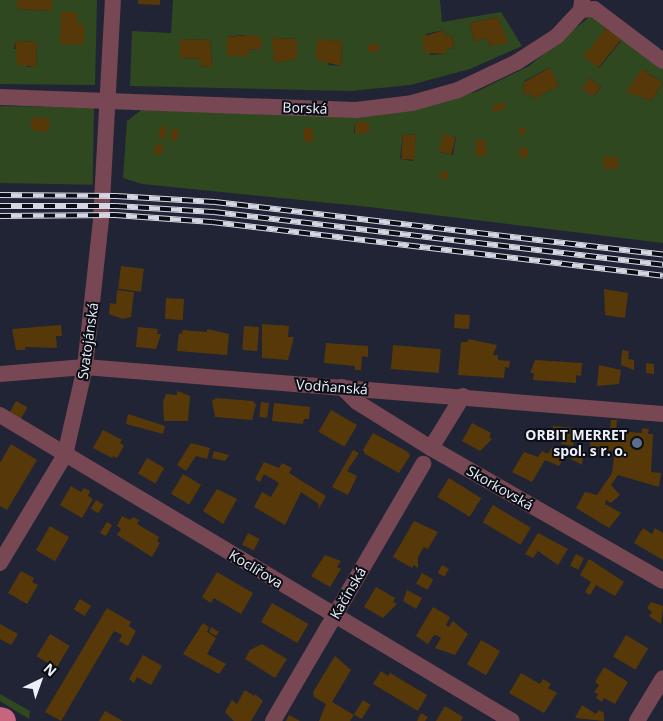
<!DOCTYPE html>
<meta charset="utf-8">
<style>
body{margin:0}
#map{position:relative;width:663px;height:721px;overflow:hidden;background:#202434;font-family:"Open Sans",sans-serif}
div>[style]{position:absolute}
[style*='--x']{left:calc(var(--x)*1px);top:calc(var(--y)*1px);width:calc(var(--w)*1px);rotate:calc(var(--a)*1deg)}
.green>*{inset:0;background:#2f4820;transform-origin:0 0}
.building>*{inset:0;background:#573909;transform-origin:0 0}
.street>*{height:16px;margin:-8px;padding:0 8px;transform-origin:8px;border-radius:8px;background:#774753}
.primary>*{height:26px;margin:-13px;padding:0 13px;transform-origin:13px;border-radius:13px;background:#c7647f}
.rail>*{height:5.5px;margin-top:-2.75px;transform-origin:0;background:repeating-linear-gradient(90deg,#0c0e15 0 11px,#d4d7e2 0 22px);box-sizing:border-box;border-block:1px solid #d4d7e2}
.dots>*{width:14px;height:14px;translate:-50% -50%;box-sizing:border-box;border:2px solid #0c0e15;border-radius:50%}
span{translate:-50% -50%;white-space:nowrap;text-align:center;line-height:1.15;-webkit-text-stroke:4px #0c0e15;paint-order:stroke}
.street-label{font-size:14px;color:#edf0fb}
.poi-label{font-size:14px;color:#edf0fb;font-weight:700}
.right{translate:-100% -50%;text-align:right}
.north{position:absolute;left:15px;top:656px;width:50px;height:50px;-webkit-text-stroke:4px #0c0e15;paint-order:stroke;rotate:42deg;font-size:14px;font-weight:700;line-height:20px;text-align:center;color:#edf0fb}
.north::after{content:'';display:block;margin:auto;width:18px;height:22px;background:#edf0fb;clip-path:polygon(50% 0,100% 100%,50% 72%,0 100%)}
</style>
<div id="map">
<div class="green">
<div style="clip-path:polygon(evenodd,0 0,17px 0,17px 9px,51px 11px,52px 0,97px 0,95px 85px,0 84px,0 0,61px 12px,77px 12px,77px 24px,84px 25px,84px 45px,61px 12px,0 0,15px 41px,37px 42px,36px 67px,27px 67px,18px 49px,14px 49px,15px 41px)"></div>
<div style="clip-path:polygon(evenodd,173px 0,440px 0,442px 22px,501px 12px,522px 46px,470px 69px,410px 85px,351px 91px,130px 86px,132px 31px,171px 33px,173px 0,498px 17px,507px 42px,489px 46px,487px 38px,474px 41px,470px 23px,498px 17px,173px 0,444px 30px,445px 36px,452px 35px,454px 48px,447px 49px,446px 54px,430px 55px,426px 34px,444px 30px,173px 0,241px 35px,261px 37px,261px 50px,249px 49px,249px 56px,227px 56px,227px 37px,241px 35px,173px 0,273px 38px,297px 39px,296px 59px,274px 63px,273px 38px,173px 0,180px 39px,210px 40px,212px 67px,201px 66px,201px 59px,180px 58px,180px 39px,173px 0,317px 40px,342px 41px,341px 66px,329px 65px,317px 40px)"></div>
<div style="clip-path:polygon(evenodd,592px 15px,663px 68px,663px 243px,369px 207px,142px 184px,123px 178px,127px 121px,145px 107px,424px 107px,478px 91px,529px 66px,592px 15px,606px 28px,621px 41px,599px 68px,584px 56px,606px 28px,592px 15px,549px 68px,559px 86px,533px 99px,530px 93px,523px 95px,524px 81px,549px 68px,592px 15px,644px 70px,663px 83px,651px 101px,627px 92px,644px 70px,592px 15px,590px 78px,601px 87px,593px 97px,582px 88px,590px 78px,592px 15px,355px 122px,369px 122px,369px 133px,354px 133px,355px 122px,592px 15px,403px 134px,416px 135px,413px 161px,400px 159px,403px 134px,592px 15px,443px 135px,456px 137px,453px 155px,440px 152px,443px 135px,592px 15px,603px 157px,618px 157px,618px 168px,604px 169px,603px 157px)"></div>
<div style="left:0;top:106px;width:94px;height:77px;rotate:1deg"></div>
<div style="clip-path:polygon(0 694px,30px 711px,29px 719px,0 701px)"></div>
</div>
<div class="building">
<div style="clip-path:polygon(17px 0,52px 0,52px 11px,17px 9px)"></div>
<div style="clip-path:polygon(138px 0,160px 0,160px 5px,138px 4px)"></div>
<div style="clip-path:polygon(61px 12px,77px 12px,77px 24px,84px 24px,84px 45px,60px 44px)"></div>
<div style="clip-path:polygon(498px 17px,508px 43px,489px 46px,487px 38px,474px 41px,470px 23px)"></div>
<div style="left:606px;top:28px;width:19px;height:36px;rotate:39deg"></div>
<div style="clip-path:polygon(444px 30px,445px 36px,452px 35px,454px 48px,447px 49px,446px 54px,425px 53px,422px 37px)"></div>
<div style="clip-path:polygon(250px 35px,261px 37px,261px 50px,249px 49px,249px 56px,227px 56px,227px 37px)"></div>
<div style="clip-path:polygon(272px 38px,297px 39px,297px 59px,274px 63px)"></div>
<div style="clip-path:polygon(180px 39px,210px 40px,212px 67px,200px 66px,201px 59px,180px 58px)"></div>
<div style="clip-path:polygon(317px 39px,342px 41px,341px 66px,316px 60px)"></div>
<div style="clip-path:polygon(15px 41px,37px 42px,36px 67px,17px 65px)"></div>
<div style="clip-path:polygon(369px 44px,379px 44px,378px 52px,368px 52px)"></div>
<div style="clip-path:polygon(550px 68px,559px 86px,533px 99px,530px 93px,523px 95px,524px 82px)"></div>
<div style="clip-path:polygon(642px 69px,663px 83px,651px 101px,626px 92px)"></div>
<div style="left:590px;top:78px;width:14px;height:13px;rotate:39deg"></div>
<div style="left:504px;top:102px;width:7px;height:13px;rotate:74deg"></div>
<div style="left:32px;top:117px;width:18px;height:13px;rotate:6deg"></div>
<div style="left:355px;top:122px;width:14px;height:11px"></div>
<div style="left:160px;top:126px;width:7px;height:12px;rotate:8deg"></div>
<div style="clip-path:polygon(520px 127px,526px 128px,523px 136px,518px 134px)"></div>
<div style="left:173px;top:128px;width:7px;height:12px;rotate:16deg"></div>
<div style="left:304px;top:128px;width:9px;height:14px"></div>
<div style="left:403px;top:134px;width:13px;height:25px;rotate:4deg"></div>
<div style="left:443px;top:134px;width:13px;height:18px;rotate:13deg"></div>
<div style="left:476px;top:140px;width:10px;height:16px"></div>
<div style="left:154px;top:145px;width:9px;height:9px"></div>
<div style="clip-path:polygon(520px 147px,529px 149px,527px 158px,519px 157px)"></div>
<div style="left:603px;top:157px;width:15px;height:12px"></div>
<div style="left:441px;top:171px;width:9px;height:6px;rotate:18deg"></div>
<div style="left:121px;top:266px;width:23px;height:23px;rotate:7deg"></div>
<div style="clip-path:polygon(604px 289px,628px 293px,625px 318px,605px 315px)"></div>
<div style="clip-path:polygon(117px 290px,134px 292px,131px 317px,123px 319px,109px 314px,110px 303px,116px 304px)"></div>
<div style="left:166px;top:298px;width:18px;height:21px;rotate:3deg"></div>
<div style="left:455px;top:314px;width:15px;height:14px;rotate:4deg"></div>
<div style="clip-path:polygon(262px 324px,289px 326px,288px 337px,294px 337px,288px 360px,262px 358px)"></div>
<div style="clip-path:polygon(61px 325px,62px 336px,56px 336px,57px 348px,25px 347px,25px 350px,16px 350px,12px 329px)"></div>
<div style="left:244px;top:326px;width:15px;height:24px;rotate:4deg"></div>
<div style="clip-path:polygon(138px 327px,158px 329px,157px 334px,161px 334px,156px 349px,136px 347px)"></div>
<div style="clip-path:polygon(207px 329px,229px 334px,227px 355px,177px 351px,179px 333px,182px 334px,183px 330px,207px 332px)"></div>
<div style="clip-path:polygon(468px 339px,497px 345px,493px 355px,498px 355px,498px 360px,510px 361px,509px 368px,505px 367px,504px 378px,458px 375px,461px 342px,468px 342px)"></div>
<div style="clip-path:polygon(326px 343px,368px 346px,368px 357px,362px 356px,361px 370px,355px 370px,355px 366px,324px 363px)"></div>
<div style="left:393px;top:345px;width:48px;height:24px;rotate:5deg"></div>
<div style="clip-path:polygon(622px 350px,629px 351px,628px 359px,634px 360px,634px 370px,621px 365px)"></div>
<div style="clip-path:polygon(535px 360px,582px 363px,581px 376px,576px 375px,576px 383px,533px 380px,534px 373px,530px 373px)"></div>
<div style="clip-path:polygon(646px 363px,654px 364px,654px 374px,646px 373px)"></div>
<div style="clip-path:polygon(599px 365px,621px 370px,619px 384px,597px 386px)"></div>
<div style="clip-path:polygon(177px 391px,190px 396px,188px 421px,164px 421px,163px 402px,166px 394px,177px 395px)"></div>
<div style="clip-path:polygon(216px 398px,253px 401px,256px 405px,252px 420px,215px 417px,212px 401px)"></div>
<div style="left:16px;top:401px;width:13px;height:16px;rotate:29deg"></div>
<div style="left:261px;top:402px;width:8px;height:15px;rotate:7deg"></div>
<div style="clip-path:polygon(274px 403px,310px 407px,309px 419px,304px 419px,303px 424px,272px 421px)"></div>
<div style="left:331px;top:410px;width:30px;height:25px;rotate:30deg"></div>
<div style="clip-path:polygon(128px 414px,165px 426px,163px 434px,126px 424px)"></div>
<div style="clip-path:polygon(611px 420px,617px 420px,616px 431px,642px 433px,642px 428px,649px 429px,648px 434px,653px 434px,651px 472px,661px 473px,659px 487px,618px 475px,611px 485px,620px 495px,611px 503px,606px 500px,605px 504px,621px 513px,609px 528px,576px 508px,585px 492px,597px 495px,612px 473px,615px 451px,590px 449px,591px 429px,610px 431px)"></div>
<div style="clip-path:polygon(472px 423px,491px 433px,489px 437px,492px 439px,480px 451px,462px 441px)"></div>
<div style="clip-path:polygon(553px 426px,575px 428px,573px 446px,561px 444px,561px 438px,552px 437px)"></div>
<div style="clip-path:polygon(103px 430px,122px 440px,120px 443px,124px 446px,117px 458px,113px 456px,112px 458px,93px 448px)"></div>
<div style="clip-path:polygon(373px 433px,408px 452px,410px 456px,399px 473px,365px 454px,363px 450px)"></div>
<div style="clip-path:polygon(191px 443px,210px 448px,207px 459px,196px 456px,186px 471px,177px 465px)"></div>
<div style="clip-path:polygon(11px 444px,37px 460px,7px 510px,0 506px,0 463px)"></div>
<div style="clip-path:polygon(552px 447px,565px 455px,559px 466px,545px 460px,532px 482px,512px 472px,524px 452px,538px 457px,542px 451px,548px 454px)"></div>
<div style="clip-path:polygon(572px 448px,584px 450px,582px 465px,571px 459px)"></div>
<div style="clip-path:polygon(353px 450px,359px 453px,347px 471px,357px 476px,348px 495px,332px 487px)"></div>
<div style="clip-path:polygon(214px 451px,229px 455px,225px 461px,212px 458px)"></div>
<div style="left:147px;top:458px;width:20px;height:18px;rotate:30deg"></div>
<div style="clip-path:polygon(264px 462px,279px 468px,282px 463px,292px 468px,289px 473px,326px 496px,318px 510px,319px 504px,301px 492px,285px 525px,254px 507px,262px 492px,271px 497px,279px 483px,264px 474px,260px 482px,255px 479px)"></div>
<div style="left:183px;top:474px;width:21px;height:23px;rotate:31deg"></div>
<div style="left:449px;top:478px;width:38px;height:22px;rotate:32deg"></div>
<div style="clip-path:polygon(71px 486px,81px 492px,84px 488px,90px 491px,88px 496px,93px 499px,82px 518px,60px 505px)"></div>
<div style="clip-path:polygon(217px 489px,237px 499px,223px 524px,203px 511px)"></div>
<div style="left:96px;top:500px;width:9px;height:10px;rotate:32deg"></div>
<div style="left:493px;top:505px;width:44px;height:20px;rotate:31deg"></div>
<div style="clip-path:polygon(122px 516px,130px 520px,133px 517px,139px 520px,137px 524px,159px 537px,157px 541px,160px 543px,152px 557px,117px 535px,121px 529px,117px 526px)"></div>
<div style="clip-path:polygon(414px 521px,438px 532px,428px 549px,424px 547px,418px 557px,418px 568px,414px 565px,412px 568px,393px 557px)"></div>
<div style="clip-path:polygon(107px 522px,112px 525px,106px 536px,100px 533px)"></div>
<div style="left:50px;top:526px;width:22px;height:28px;rotate:30deg"></div>
<div style="clip-path:polygon(643px 528px,652px 534px,655px 528px,663px 533px,663px 560px,634px 543px)"></div>
<div style="left:248px;top:533px;width:13px;height:13px;rotate:27deg"></div>
<div style="clip-path:polygon(538px 533px,568px 549px,558px 565px,538px 551px,533px 558px,525px 554px)"></div>
<div style="left:576px;top:554px;width:9px;height:13px;rotate:27deg"></div>
<div style="clip-path:polygon(325px 555px,341px 561px,337px 567px,341px 569px,330px 587px,311px 576px)"></div>
<div style="clip-path:polygon(589px 559px,624px 582px,615px 596px,596px 585px,590px 595px,585px 592px,591px 582px,580px 575px)"></div>
<div style="left:442px;top:565px;width:8px;height:9px;rotate:30deg"></div>
<div style="clip-path:polygon(21px 571px,34px 578px,32px 582px,38px 585px,27px 604px,8px 593px)"></div>
<div style="clip-path:polygon(217px 572px,253px 593px,241px 614px,214px 598px,211px 603px,202px 597px)"></div>
<div style="left:422px;top:573px;width:13px;height:12px;rotate:29deg"></div>
<div style="clip-path:polygon(376px 587px,395px 598px,393px 602px,397px 604px,383px 618px,364px 607px)"></div>
<div style="clip-path:polygon(407px 590px,422px 598px,416px 609px,403px 601px)"></div>
<div style="left:80px;top:599px;width:13px;height:12px;rotate:32deg"></div>
<div style="clip-path:polygon(651px 602px,663px 606px,661px 624px,649px 616px,652px 612px,647px 608px)"></div>
<div style="left:272px;top:603px;width:42px;height:22px;rotate:30deg"></div>
<div style="clip-path:polygon(433px 607px,450px 617px,446px 625px,449px 627px,453px 621px,468px 634px,455px 655px,435px 648px,441px 638px,438px 636px,434px 635px,428px 644px,416px 636px)"></div>
<div style="clip-path:polygon(107px 608px,131px 622px,129px 626px,136px 631px,128px 646px,119px 641px,122px 635px,114px 631px,61px 721px,45px 712px)"></div>
<div style="clip-path:polygon(203px 623px,209px 627px,207px 632px,216px 638px,207px 654px,226px 664px,219px 674px,183px 654px)"></div>
<div style="clip-path:polygon(0 624px,18px 634px,11px 645px,0 639px)"></div>
<div style="clip-path:polygon(211px 627px,219px 632px,216px 636px,209px 632px)"></div>
<div style="left:50px;top:634px;width:23px;height:26px;rotate:31deg"></div>
<div style="left:626px;top:635px;width:26px;height:25px;rotate:31deg"></div>
<div style="left:481px;top:640px;width:22px;height:28px;rotate:30deg"></div>
<div style="clip-path:polygon(262px 644px,287px 659px,275px 678px,245px 659px,250px 650px)"></div>
<div style="clip-path:polygon(143px 655px,162px 666px,151px 685px,137px 677px,134px 683px,129px 679px)"></div>
<div style="clip-path:polygon(335px 656px,351px 670px,332px 702px,354px 715px,350px 721px,319px 721px,326px 704px,314px 697px,313px 692px)"></div>
<div style="clip-path:polygon(604px 667px,628px 682px,615px 704px,604px 698px,602px 702px,596px 698px,598px 694px,594px 692px,599px 685px,595px 682px)"></div>
<div style="clip-path:polygon(381px 671px,388px 676px,390px 673px,427px 695px,418px 711px,373px 684px)"></div>
<div style="clip-path:polygon(521px 673px,540px 684px,543px 679px,551px 684px,548px 688px,557px 693px,544px 713px,509px 693px)"></div>
<div style="clip-path:polygon(245px 690px,254px 696px,255px 694px,263px 701px,251px 721px,234px 721px,225px 712px,232px 700px,237px 704px)"></div>
<div style="left:363px;top:700px;width:9px;height:17px;rotate:32deg"></div>
<div style="clip-path:polygon(582px 705px,596px 714px,599px 710px,604px 713px,604px 721px,575px 718px)"></div>
<div style="clip-path:polygon(445px 706px,463px 717px,461px 721px,436px 721px)"></div>
<div style="clip-path:polygon(105px 711px,123px 721px,99px 721px)"></div>
<div style="clip-path:polygon(421px 713px,428px 717px,425px 721px,417px 721px)"></div>
<div style="clip-path:polygon(289px 715px,300px 721px,286px 721px)"></div>
</div>
<div class="street">
<div style="--x:581;--y:10;--w:13;--a:-4"></div>
<div style="--x:594;--y:9;--w:86;--a:37"></div>
<div style="--x:0;--y:97;--w:356;--a:2.1"></div>
<div style="--x:356;--y:110;--w:56;--a:-7.1"></div>
<div style="--x:412;--y:103;--w:48;--a:-15.8"></div>
<div style="--x:458;--y:90;--w:65;--a:-25.4"></div>
<div style="--x:517;--y:62;--w:48;--a:-33"></div>
<div style="--x:557;--y:36;--w:35;--a:-47"></div>
<div style="--x:581;--y:10;--w:10;--a:-84"></div>
<div style="--x:0;--y:374;--w:85;--a:-4.7"></div>
<div style="--x:85;--y:367;--w:580;--a:4.65"></div>
<div style="--x:342;--y:387;--w:21;--a:45"></div>
<div style="--x:357;--y:402;--w:87;--a:31.9"></div>
<div style="--x:431;--y:448;--w:267;--a:29.8"></div>
<div style="--x:0;--y:415;--w:596;--a:30.86"></div>
<div style="--x:431;--y:448;--w:61;--a:-58.4"></div>
<div style="--x:0;--y:563;--w:126;--a:-59"></div>
<div style="--x:65;--y:455;--w:90;--a:-77.2"></div>
<div style="--x:85;--y:367;--w:148;--a:-83.8"></div>
<div style="--x:101;--y:220;--w:220;--a:-86.9"></div>
<div style="--x:273;--y:721;--w:298;--a:-59.7"></div>
<div style="--x:637;--y:721;--w:50;--a:-58.8"></div>
</div>
<div class="primary">
<div style="--x:0;--y:720;--w:3;--a:18"></div>
</div>
<div class="rail">
<div style="--x:0;--y:195;--w:116;--a:0.5"></div>
<div style="--x:116;--y:196;--w:99;--a:3.5"></div>
<div style="--x:215;--y:202;--w:451;--a:6.7"></div>
<div style="--x:0;--y:206;--w:116;--a:0"></div>
<div style="--x:116;--y:206;--w:98;--a:3.5"></div>
<div style="--x:214;--y:212;--w:452;--a:6.7"></div>
<div style="--x:0;--y:216;--w:115;--a:-0.5"></div>
<div style="--x:115;--y:215;--w:97;--a:4.1"></div>
<div style="--x:212;--y:222;--w:454;--a:6.8"></div>
</div>
<div class="dots">
<div style="left:637px;top:443px;background:#5c6f8a"></div>
</div>
<div class="street-label">
<span style="left:305px;top:108px;rotate:2deg">Borská</span>
<span style="left:88px;top:341px;rotate:-82deg">Svatojánská</span>
<span style="left:332px;top:387px;rotate:4deg">Vodňanská</span>
<span style="left:500px;top:488px;rotate:30deg">Skorkovská</span>
<span style="left:256px;top:569px;rotate:31deg">Koclířova</span>
<span style="left:348px;top:593px;rotate:-60deg">Kačínská</span>
</div>
<div class="poi-label">
<span class="right" style="left:627px;top:443px">ORBIT MERRET<br>spol. s r. o.</span>
</div>
<div class="north">N</div>
</div>
